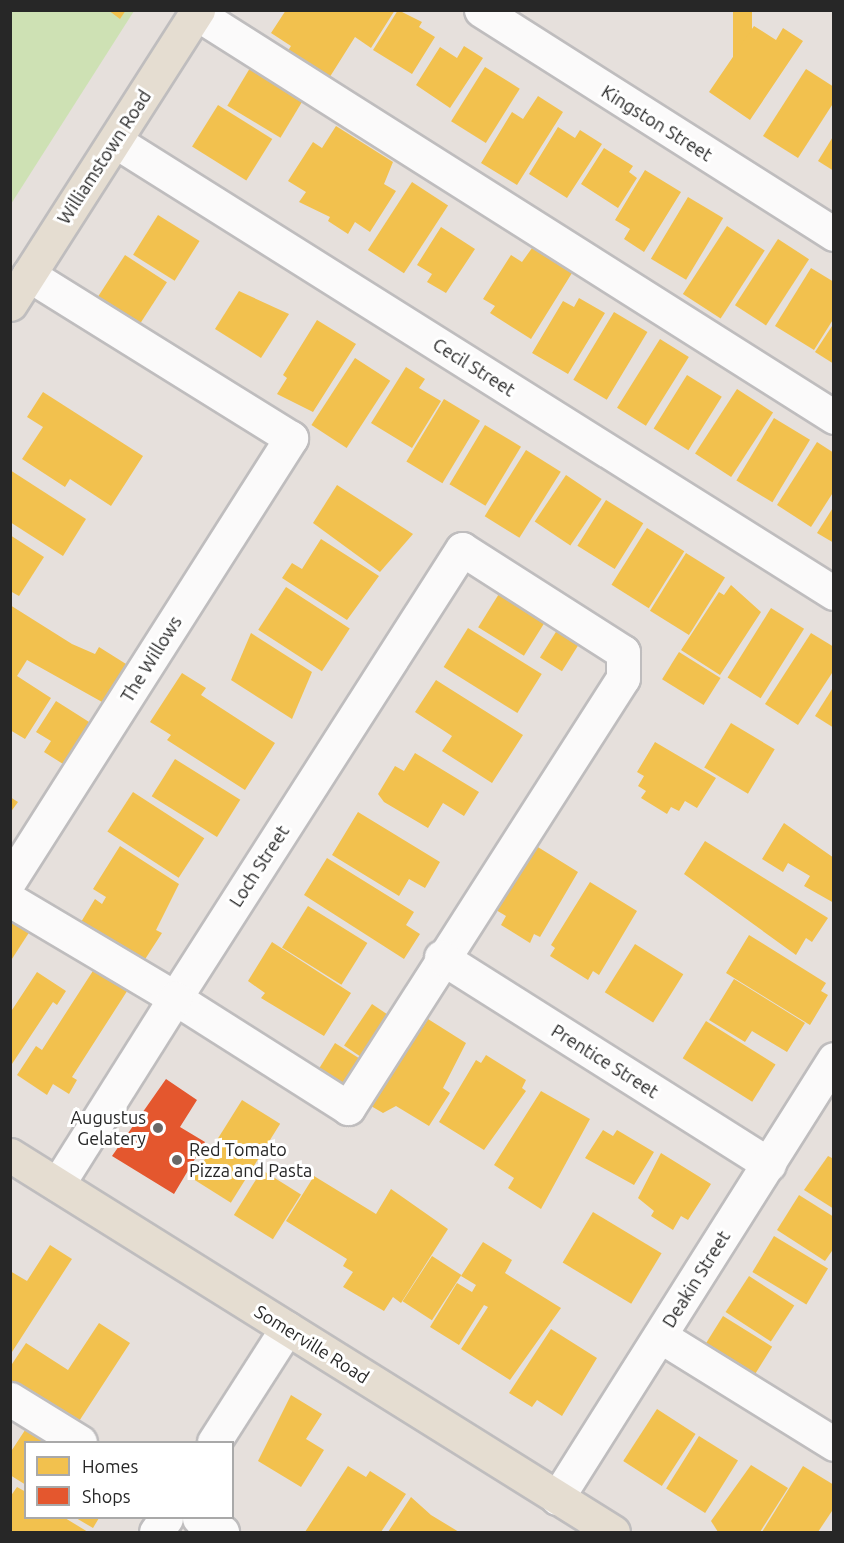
<!DOCTYPE html>
<style>
body{margin:0}
#map{position:relative;width:844px;height:1543px;overflow:hidden;background:#e6e0dc;font-family:Ubuntu,sans-serif}
div>[style]{position:absolute}
[style*='--x']{left:calc(var(--x)*1px);top:calc(var(--y)*1px);width:calc(var(--w)*1px);rotate:calc(var(--a)*1deg)}
.green>*{inset:0;background:#cee1b4}
.homes>*{inset:0;background:#f2c14e;transform-origin:0 0}
.shops>*{inset:0;background:#e4572e}
.roads{filter:drop-shadow(2px 0 #bfbdbe) drop-shadow(-2px 0 #bfbdbe) drop-shadow(0 2px #bfbdbe) drop-shadow(0 -2px #bfbdbe)}
.minor>*{height:33px;margin:-16.5px;padding:0 16.5px;transform-origin:16.5px;border-radius:16.5px;background:#fbfafa}
.major>*{height:33px;margin:-16.5px;padding:0 16.5px;transform-origin:16.5px;border-radius:16.5px;background:#e5ddd1}
.dots>*{width:16px;height:16px;translate:-50% -50%;box-sizing:border-box;border:3px solid #fff;border-radius:50%}
span{translate:-50% -50%;white-space:nowrap;text-align:center;line-height:1.15;-webkit-text-stroke:6px #fff;paint-order:stroke}
.street-label{font-size:18px;color:#272727}
.poi-label{font-size:18px;color:#272727}
.right{translate:-100% -50%;text-align:right}
.left{translate:0 -50%;text-align:left}
.frame{position:absolute;inset:0;border:12px solid #272727;pointer-events:none}
.legend{position:absolute;left:24px;top:1441px;width:210px;height:78px;box-sizing:border-box;background:#fff;border:2px solid #a9a9a9;margin:0;padding:8px 10px;list-style:none;font-size:18px;color:#272727}
.legend li{display:flex;align-items:center;gap:12px;height:30px}
.legend b{width:30px;border:2px solid #a9a9a9}
</style>
<div id="map">
<div class="green">
<div style="clip-path:polygon(11px 11px,134px 11px,11px 204px)"></div>
</div>
<div class="homes">
<div style="clip-path:polygon(108px 10px,126px 10px,120px 19px)"></div>
<div style="clip-path:polygon(286px 10px,395px 10px,371px 48px,355px 37px,326px 83px,284px 57px,291px 46px,271px 33px)"></div>
<div style="clip-path:polygon(398px 10px,422px 22px,419px 27px,435px 37px,412px 74px,373px 50px)"></div>
<div style="left:733px;top:10px;width:19px;height:79px"></div>
<div style="clip-path:polygon(754px 26px,776px 40px,783px 28px,803px 41px,750px 120px,709px 92px)"></div>
<div style="clip-path:polygon(464px 46px,483px 58px,450px 108px,416px 85px,440px 47px,457px 58px)"></div>
<div style="left:485px;top:67px;width:41px;height:64px;rotate:32deg"></div>
<div style="left:250px;top:68px;width:62px;height:44px;rotate:31deg"></div>
<div style="clip-path:polygon(806px 69px,834px 87px,834px 102px,798px 158px,763px 136px)"></div>
<div style="clip-path:polygon(538px 96px,563px 112px,517px 185px,481px 163px,512px 112px,523px 119px)"></div>
<div style="left:218px;top:105px;width:64px;height:49px;rotate:32deg"></div>
<div style="clip-path:polygon(336px 126px,393px 162px,384px 184px,396px 191px,370px 232px,355px 222px,348px 234px,328px 221px,330px 217px,299px 202px,306px 192px,288px 181px,313px 142px,322px 148px)"></div>
<div style="clip-path:polygon(558px 127px,575px 138px,580px 130px,602px 144px,567px 198px,529px 174px)"></div>
<div style="clip-path:polygon(834px 135px,834px 171px,818px 161px)"></div>
<div style="clip-path:polygon(604px 148px,633px 166px,629px 172px,637px 178px,618px 208px,581px 184px)"></div>
<div style="clip-path:polygon(645px 170px,681px 192px,644px 252px,624px 239px,630px 229px,615px 220px)"></div>
<div style="left:412px;top:182px;width:43px;height:81px;rotate:33deg"></div>
<div style="left:688px;top:197px;width:41px;height:72px;rotate:31deg"></div>
<div style="left:158px;top:215px;width:49px;height:47px;rotate:32deg"></div>
<div style="left:727px;top:226px;width:45px;height:81px;rotate:33deg"></div>
<div style="clip-path:polygon(441px 227px,475px 249px,446px 293px,427px 282px,432px 274px,417px 265px)"></div>
<div style="left:778px;top:239px;width:37px;height:79px;rotate:33deg"></div>
<div style="clip-path:polygon(532px 248px,572px 273px,531px 339px,490px 313px,495px 306px,483px 299px,511px 255px,522px 262px)"></div>
<div style="left:125px;top:255px;width:50px;height:50px;rotate:33deg"></div>
<div style="clip-path:polygon(811px 268px,834px 282px,834px 318px,814px 350px,775px 326px)"></div>
<div style="clip-path:polygon(239px 291px,289px 314px,261px 358px,215px 329px)"></div>
<div style="clip-path:polygon(579px 298px,605px 313px,568px 374px,532px 353px,563px 301px,574px 307px)"></div>
<div style="left:614px;top:312px;width:39px;height:79px;rotate:31deg"></div>
<div style="clip-path:polygon(317px 320px,356px 344px,313px 412px,277px 394px,287px 378px,283px 375px)"></div>
<div style="clip-path:polygon(834px 323px,834px 364px,815px 352px)"></div>
<div style="left:660px;top:339px;width:34px;height:81px;rotate:32deg"></div>
<div style="left:355px;top:358px;width:42px;height:80px;rotate:33deg"></div>
<div style="clip-path:polygon(406px 367px,425px 379px,419px 388px,441px 401px,412px 448px,371px 423px)"></div>
<div style="left:687px;top:375px;width:41px;height:63px;rotate:32deg"></div>
<div style="left:737px;top:389px;width:43px;height:77px;rotate:33deg"></div>
<div style="clip-path:polygon(43px 392px,143px 456px,111px 506px,70px 479px,65px 487px,22px 459px,43px 427px,27px 417px)"></div>
<div style="left:444px;top:399px;width:42px;height:73px;rotate:31deg"></div>
<div style="left:774px;top:418px;width:42px;height:73px;rotate:31deg"></div>
<div style="left:485px;top:425px;width:42px;height:69px;rotate:31deg"></div>
<div style="clip-path:polygon(817px 442px,834px 453px,834px 491px,811px 527px,777px 505px)"></div>
<div style="left:526px;top:450px;width:41px;height:78px;rotate:32deg"></div>
<div style="clip-path:polygon(10px 470px,86px 519px,63px 556px,10px 522px)"></div>
<div style="left:566px;top:475px;width:43px;height:56px;rotate:34deg"></div>
<div style="clip-path:polygon(337px 485px,413px 534px,380px 572px,313px 523px)"></div>
<div style="left:606px;top:500px;width:44px;height:54px;rotate:32deg"></div>
<div style="clip-path:polygon(834px 506px,834px 543px,817px 533px)"></div>
<div style="left:647px;top:528px;width:44px;height:67px;rotate:32deg"></div>
<div style="clip-path:polygon(10px 535px,44px 557px,19px 596px,10px 591px)"></div>
<div style="clip-path:polygon(321px 539px,379px 576px,347px 620px,282px 578px,292px 563px,302px 569px)"></div>
<div style="left:686px;top:553px;width:46px;height:68px;rotate:32deg"></div>
<div style="clip-path:polygon(731px 585px,761px 612px,720px 675px,681px 650px,719px 592px,724px 595px)"></div>
<div style="left:286px;top:587px;width:76px;height:51px;rotate:33deg"></div>
<div style="left:502px;top:589px;width:54px;height:45px;rotate:32deg"></div>
<div style="clip-path:polygon(10px 605px,72px 644px,95px 654px,99px 647px,134px 669px,111px 707px,27px 660px,17px 676px,51px 698px,25px 739px,10px 730px)"></div>
<div style="left:771px;top:608px;width:39px;height:82px;rotate:32deg"></div>
<div style="left:559px;top:627px;width:26px;height:36px;rotate:32deg"></div>
<div style="left:468px;top:628px;width:87px;height:46px;rotate:32deg"></div>
<div style="clip-path:polygon(251px 633px,312px 672px,292px 719px,231px 680px)"></div>
<div style="clip-path:polygon(811px 633px,834px 647px,834px 670px,798px 725px,765px 704px)"></div>
<div style="left:679px;top:652px;width:49px;height:32px;rotate:32deg"></div>
<div style="clip-path:polygon(182px 673px,206px 688px,201px 695px,275px 743px,245px 790px,167px 740px,171px 735px,150px 722px)"></div>
<div style="clip-path:polygon(436px 680px,523px 735px,492px 783px,442px 751px,452px 736px,415px 712px)"></div>
<div style="clip-path:polygon(834px 686px,834px 728px,815px 716px)"></div>
<div style="clip-path:polygon(56px 701px,97px 727px,71px 769px,44px 752px,51px 741px,36px 732px)"></div>
<div style="left:731px;top:723px;width:51px;height:52px;rotate:31deg"></div>
<div style="clip-path:polygon(655px 742px,716px 778px,697px 808px,685px 801px,679px 811px,671px 807px,667px 814px,641px 798px,646px 791px,638px 786px,644px 776px,637px 772px)"></div>
<div style="clip-path:polygon(415px 753px,479px 792px,464px 816px,443px 803px,428px 828px,384px 802px,378px 794px,395px 766px,404px 771px)"></div>
<div style="left:175px;top:759px;width:77px;height:44px;rotate:32deg"></div>
<div style="left:133px;top:792px;width:85px;height:47px;rotate:33deg"></div>
<div style="clip-path:polygon(10px 797px,18px 802px,10px 813px)"></div>
<div style="clip-path:polygon(358px 812px,440px 862px,425px 888px,409px 879px,399px 896px,332px 855px)"></div>
<div style="clip-path:polygon(784px 823px,834px 858px,834px 903px,804px 886px,810px 876px,788px 863px,783px 872px,762px 859px)"></div>
<div style="clip-path:polygon(705px 841px,828px 918px,812px 942px,806px 938px,796px 955px,684px 874px)"></div>
<div style="clip-path:polygon(533px 844px,578px 872px,540px 937px,534px 934px,530px 943px,501px 925px,506px 916px,491px 907px)"></div>
<div style="clip-path:polygon(120px 846px,179px 884px,156px 930px,162px 933px,140px 967px,78px 927px,95px 899px,102px 904px,106px 897px,93px 889px)"></div>
<div style="clip-path:polygon(327px 858px,414px 912px,406px 925px,420px 934px,404px 959px,304px 895px)"></div>
<div style="clip-path:polygon(590px 882px,637px 911px,599px 975px,593px 971px,588px 980px,550px 956px,555px 948px,551px 945px)"></div>
<div style="left:308px;top:906px;width:70px;height:49px;rotate:32deg"></div>
<div style="clip-path:polygon(10px 919px,30px 931px,10px 962px)"></div>
<div style="clip-path:polygon(749px 935px,826px 983px,821px 991px,828px 995px,810px 1025px,726px 973px)"></div>
<div style="clip-path:polygon(272px 942px,351px 993px,324px 1036px,261px 998px,265px 993px,248px 981px)"></div>
<div style="left:635px;top:944px;width:57px;height:57px;rotate:32deg"></div>
<div style="clip-path:polygon(98px 963px,131px 985px,72px 1077px,77px 1080px,69px 1094px,53px 1084px,47px 1095px,17px 1075px,36px 1046px,42px 1050px)"></div>
<div style="clip-path:polygon(37px 972px,66px 991px,57px 1005px,53px 1002px,12px 1064px,10px 1013px)"></div>
<div style="clip-path:polygon(734px 979px,805px 1023px,787px 1052px,752px 1031px,745px 1042px,709px 1020px)"></div>
<div style="left:372px;top:1004px;width:25px;height:50px;rotate:34deg"></div>
<div style="clip-path:polygon(428px 1019px,466px 1043px,443px 1088px,450px 1093px,429px 1126px,396px 1106px,383px 1113px,371px 1106px,371px 1093px,416px 1022px,423px 1027px)"></div>
<div style="left:706px;top:1021px;width:82px;height:44px;rotate:32deg"></div>
<div style="clip-path:polygon(335px 1043px,365px 1062px,348px 1089px,315px 1075px)"></div>
<div style="clip-path:polygon(486px 1055px,526px 1080px,522px 1088px,526px 1091px,484px 1150px,439px 1122px,476px 1060px,481px 1063px)"></div>
<div style="clip-path:polygon(541px 1091px,590px 1119px,541px 1209px,508px 1188px,514px 1178px,494px 1165px)"></div>
<div style="left:242px;top:1100px;width:45px;height:93px;rotate:32deg"></div>
<div style="clip-path:polygon(603px 1130px,613px 1136px,617px 1130px,654px 1152px,634px 1185px,585px 1158px)"></div>
<div style="clip-path:polygon(661px 1153px,711px 1184px,688px 1220px,681px 1216px,673px 1230px,651px 1216px,654px 1211px,638px 1198px)"></div>
<div style="clip-path:polygon(828px 1156px,834px 1159px,834px 1209px,804px 1190px)"></div>
<div style="left:262px;top:1170px;width:46px;height:53px;rotate:32deg"></div>
<div style="clip-path:polygon(314px 1176px,376px 1214px,391px 1189px,448px 1229px,401px 1303px,393px 1297px,384px 1311px,343px 1287px,353px 1272px,343px 1266px,347px 1259px,286px 1221px)"></div>
<div style="clip-path:polygon(799px 1195px,834px 1217px,834px 1248px,825px 1261px,777px 1230px)"></div>
<div style="left:593px;top:1212px;width:80px;height:59px;rotate:31deg"></div>
<div style="left:774px;top:1236px;width:63px;height:42px;rotate:31deg"></div>
<div style="clip-path:polygon(483px 1242px,512px 1260px,505px 1273px,561px 1308px,510px 1380px,461px 1349px,488px 1307px,484px 1305px,459px 1345px,430px 1327px,457px 1283px,472px 1292px,476px 1285px,461px 1276px)"></div>
<div style="clip-path:polygon(50px 1245px,72px 1259px,12px 1352px,10px 1271px,27px 1281px)"></div>
<div style="left:432px;top:1256px;width:35px;height:54px;rotate:33deg"></div>
<div style="left:749px;top:1276px;width:54px;height:43px;rotate:33deg"></div>
<div style="left:723px;top:1316px;width:58px;height:45px;rotate:32deg"></div>
<div style="clip-path:polygon(99px 1323px,130px 1343px,72px 1432px,10px 1392px,10px 1367px,26px 1343px,68px 1370px)"></div>
<div style="clip-path:polygon(551px 1329px,597px 1358px,562px 1416px,537px 1400px,532px 1407px,509px 1393px)"></div>
<div style="clip-path:polygon(291px 1395px,322px 1414px,306px 1439px,324px 1450px,301px 1487px,258px 1461px)"></div>
<div style="left:657px;top:1409px;width:46px;height:62px;rotate:33deg"></div>
<div style="clip-path:polygon(29px 1424px,58px 1442px,26px 1442px,26px 1485px,10px 1475px,10px 1453px)"></div>
<div style="left:699px;top:1436px;width:46px;height:62px;rotate:32deg"></div>
<div style="clip-path:polygon(751px 1465px,788px 1488px,760px 1532px,718px 1532px,711px 1521px)"></div>
<div style="clip-path:polygon(348px 1466px,366px 1477px,370px 1471px,406px 1494px,381px 1532px,305px 1532px)"></div>
<div style="clip-path:polygon(803px 1466px,834px 1485px,834px 1508px,818px 1532px,762px 1532px)"></div>
<div style="clip-path:polygon(17px 1487px,26px 1492px,26px 1518px,65px 1518px,88px 1532px,10px 1532px,10px 1497px)"></div>
<div style="clip-path:polygon(411px 1497px,431px 1515px,459px 1532px,388px 1532px)"></div>
<div style="clip-path:polygon(76px 1518px,99px 1518px,93px 1528px)"></div>
</div>
<div class="shops">
<div style="clip-path:polygon(166px 1079px,197px 1100px,180px 1127px,205px 1142px,174px 1194px,112px 1156px)"></div>
</div>
<div class="roads">
<div class="minor">
<div style="--x:481;--y:10;--w:418;--a:32.4"></div>
<div style="--x:196;--y:13;--w:755;--a:32.34"></div>
<div style="--x:115;--y:141;--w:849;--a:32.16"></div>
<div style="--x:10;--y:880;--w:524;--a:-57.55"></div>
<div style="--x:291;--y:438;--w:309;--a:-148.1"></div>
<div style="--x:10;--y:900;--w:192;--a:30.7"></div>
<div style="--x:175;--y:998;--w:205;--a:32.4"></div>
<div style="--x:348;--y:1108;--w:510;--a:-57.4"></div>
<div style="--x:623;--y:678;--w:26;--a:-90"></div>
<div style="--x:623;--y:652;--w:191;--a:-147.4"></div>
<div style="--x:462;--y:549;--w:533;--a:122.59"></div>
<div style="--x:175;--y:998;--w:220;--a:122.2"></div>
<div style="--x:441;--y:957;--w:388;--a:32.3"></div>
<div style="--x:660;--y:1336;--w:205;--a:31.8"></div>
<div style="--x:10;--y:1399;--w:82;--a:31.6"></div>
<div style="--x:214;--y:1442;--w:135;--a:-57.4"></div>
<div style="--x:557;--y:1498;--w:519;--a:-57.75"></div>
<div style="--x:199;--y:1518;--w:27;--a:31"></div>
<div style="--x:156;--y:1532;--w:17;--a:-54"></div>
</div>
<div class="major">
<div style="--x:10;--y:304;--w:349;--a:-57.4"></div>
<div style="--x:10;--y:1155;--w:711;--a:32.01"></div>
</div>
</div>
<div class="dots">
<div style="left:158px;top:1128px;background:#6a6866"></div>
<div style="left:177px;top:1160px;background:#6a6866"></div>
</div>
<div class="street-label">
<span style="left:657px;top:123px;rotate:32deg">Kingston Street</span>
<span style="left:104px;top:157px;rotate:-57deg">Williamstown Road</span>
<span style="left:474px;top:367px;rotate:32deg">Cecil Street</span>
<span style="left:151px;top:659px;rotate:-58deg">The Willows</span>
<span style="left:259px;top:866px;rotate:-57deg">Loch Street</span>
<span style="left:605px;top:1061px;rotate:32deg">Prentice Street</span>
<span style="left:696px;top:1279px;rotate:-58deg">Deakin Street</span>
<span style="left:312px;top:1344px;rotate:32deg">Somerville Road</span>
</div>
<div class="poi-label">
<span class="right" style="left:146px;top:1128px">Augustus<br>Gelatery</span>
<span class="left" style="left:189px;top:1160px">Red Tomato<br>Pizza and Pasta</span>
</div>
<div class="frame"></div>
<ul class="legend">
<li><b style="height:16px;background:#f2c14e"></b>Homes</li>
<li><b style="height:16px;background:#e4572e"></b>Shops</li>
</ul>
</div>
